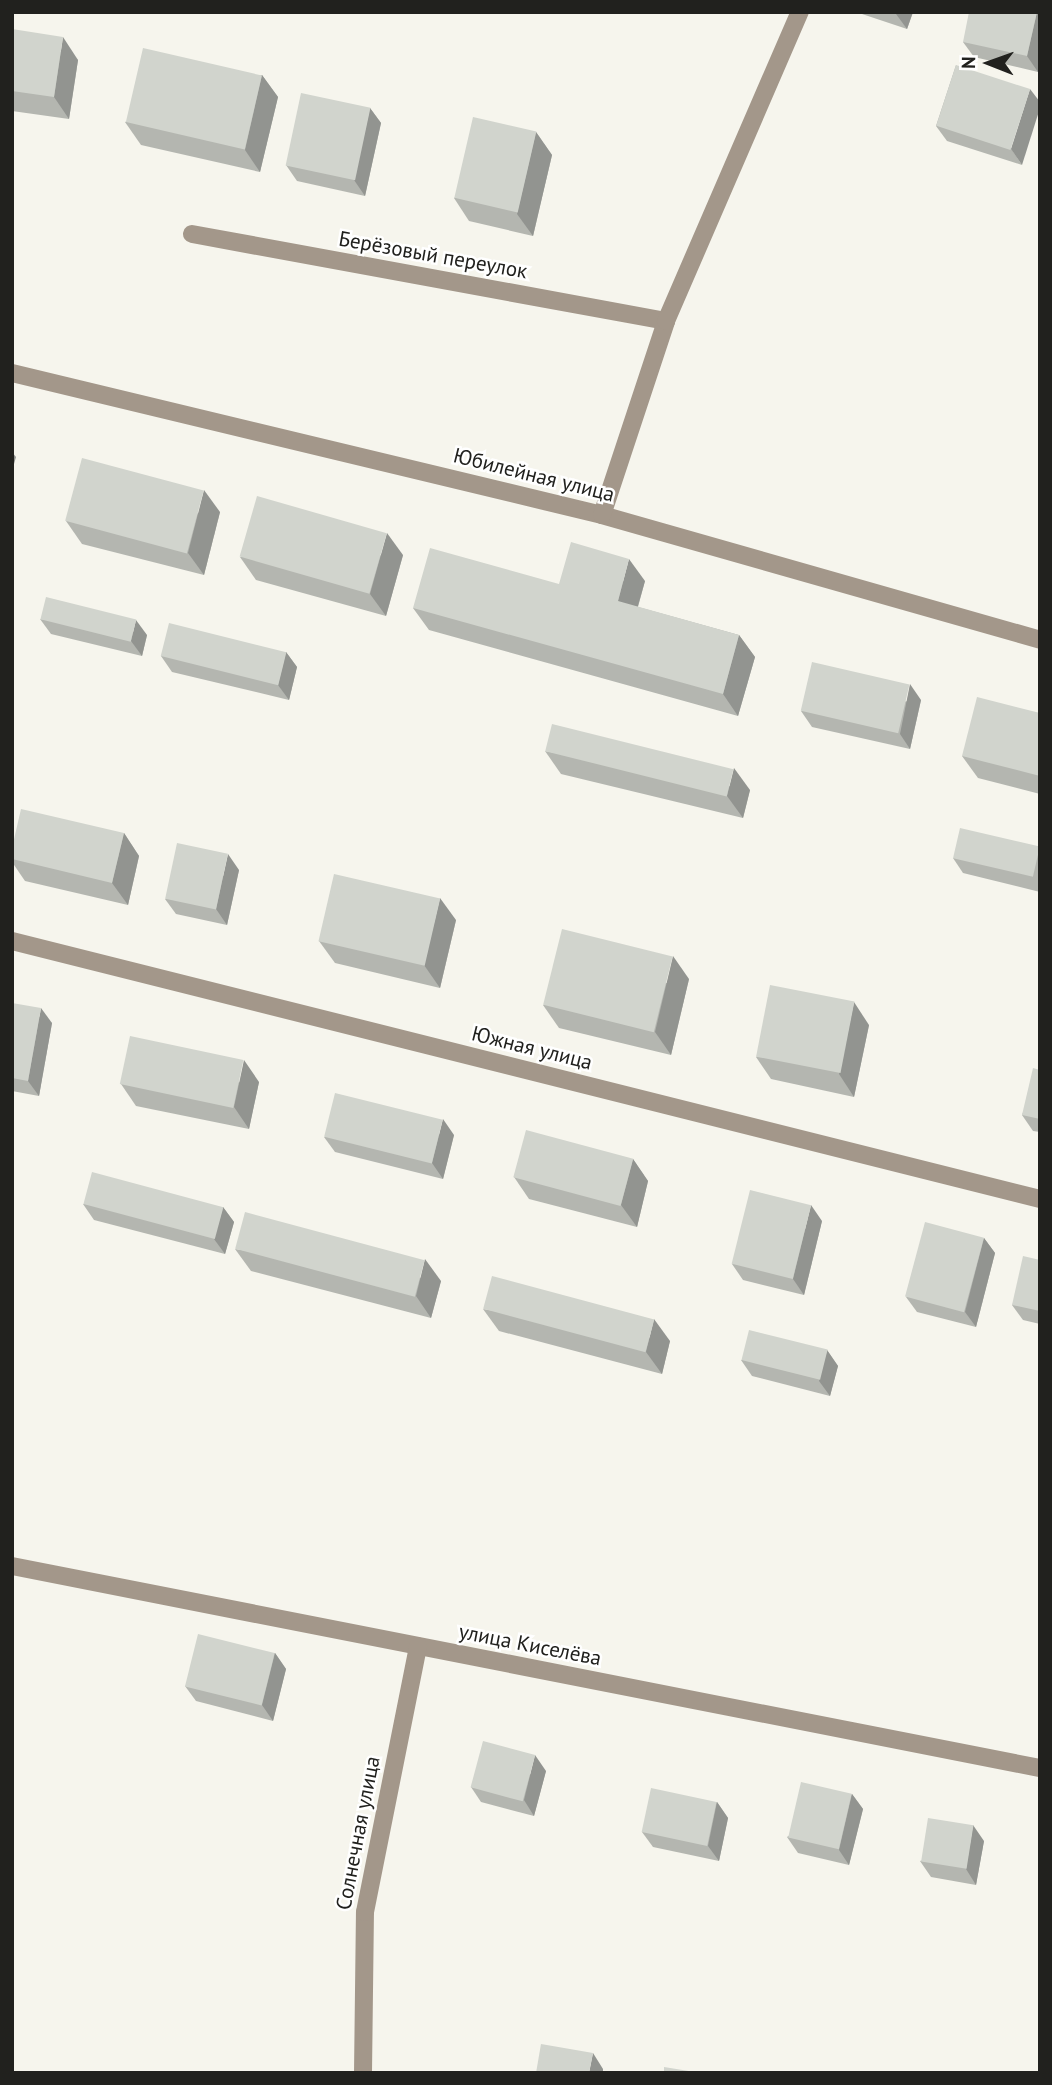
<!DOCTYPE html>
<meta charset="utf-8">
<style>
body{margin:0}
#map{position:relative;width:1052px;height:2085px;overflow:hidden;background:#f6f5ed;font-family:"PT Sans",sans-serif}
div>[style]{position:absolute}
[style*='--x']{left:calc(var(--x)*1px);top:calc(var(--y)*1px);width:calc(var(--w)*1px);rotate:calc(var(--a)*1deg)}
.minor>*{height:18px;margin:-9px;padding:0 9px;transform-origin:9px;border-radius:9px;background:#a3978a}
.wall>*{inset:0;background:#b4b6b0}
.shaded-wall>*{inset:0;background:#929490}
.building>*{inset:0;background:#d1d4cd;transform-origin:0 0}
span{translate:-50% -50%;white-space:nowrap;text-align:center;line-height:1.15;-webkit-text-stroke:5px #fff;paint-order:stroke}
.street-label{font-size:21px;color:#21211e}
.frame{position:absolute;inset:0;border:14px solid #21211e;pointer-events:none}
.north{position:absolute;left:954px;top:28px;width:70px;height:70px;-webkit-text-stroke:5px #fff;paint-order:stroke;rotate:271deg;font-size:19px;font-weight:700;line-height:28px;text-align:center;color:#21211e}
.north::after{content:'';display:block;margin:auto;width:24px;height:32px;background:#21211e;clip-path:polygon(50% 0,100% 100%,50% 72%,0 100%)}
</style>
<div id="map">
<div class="minor">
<div style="--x:192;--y:234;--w:482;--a:10.4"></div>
<div style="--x:12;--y:373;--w:607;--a:13.53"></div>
<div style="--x:602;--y:515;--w:455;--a:15.9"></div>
<div style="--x:602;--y:515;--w:204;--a:-71.7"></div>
<div style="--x:666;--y:321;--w:337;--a:-66.6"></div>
<div style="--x:12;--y:941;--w:1060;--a:14.09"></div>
<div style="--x:12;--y:1566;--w:1048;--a:11.12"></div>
<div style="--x:363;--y:2073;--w:161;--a:-89.3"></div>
<div style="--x:365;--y:1912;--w:271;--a:-78.7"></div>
</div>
<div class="wall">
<div style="clip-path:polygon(856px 12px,913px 12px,907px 29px)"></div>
<div style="clip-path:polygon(1038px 12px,1038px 72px,974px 57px,963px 42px)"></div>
<div style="clip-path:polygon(12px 29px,78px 60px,69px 119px,12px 111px)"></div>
<div style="clip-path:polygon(956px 65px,1022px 165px,947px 141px,936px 126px)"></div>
<div style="clip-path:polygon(262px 75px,278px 97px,260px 172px,141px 145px,125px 122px)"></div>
<div style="clip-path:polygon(370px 108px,381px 123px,365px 196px,297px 181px,286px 165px)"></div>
<div style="clip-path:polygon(536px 132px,552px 155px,533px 236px,469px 221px,454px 198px)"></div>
<div style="clip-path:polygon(220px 512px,204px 575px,82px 544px,66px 521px)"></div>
<div style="clip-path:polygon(403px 555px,386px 616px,256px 580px,240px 557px)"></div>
<div style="clip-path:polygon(645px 581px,638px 607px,739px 635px,755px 657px,738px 716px,429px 630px,413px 608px,559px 584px)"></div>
<div style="clip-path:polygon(40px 619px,147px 635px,142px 656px,51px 634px)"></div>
<div style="clip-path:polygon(286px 652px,297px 667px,289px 700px,172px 672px,161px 656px)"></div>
<div style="clip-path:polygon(921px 700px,910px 749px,812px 727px,801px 711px)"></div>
<div style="clip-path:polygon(1040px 713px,1040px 794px,978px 778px,962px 756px)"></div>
<div style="clip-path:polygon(545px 751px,750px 790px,743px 818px,561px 774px)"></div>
<div style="clip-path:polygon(124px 833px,139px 856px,128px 905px,25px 881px,12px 862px,12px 848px)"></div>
<div style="clip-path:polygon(1040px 847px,1040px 892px,963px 873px,953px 858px)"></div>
<div style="clip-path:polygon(239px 870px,227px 925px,176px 914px,165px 899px)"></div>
<div style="clip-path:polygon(456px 920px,440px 988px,335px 963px,319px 941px)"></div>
<div style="clip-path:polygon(689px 979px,671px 1055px,559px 1028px,543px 1005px)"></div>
<div style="clip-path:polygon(12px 1003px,52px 1023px,39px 1096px,12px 1091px)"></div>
<div style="clip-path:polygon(869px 1025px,854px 1097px,771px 1079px,756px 1057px)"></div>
<div style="clip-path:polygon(1040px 1070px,1040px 1132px,1033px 1131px,1022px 1115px)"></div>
<div style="clip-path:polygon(259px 1082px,249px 1129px,136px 1106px,121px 1084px)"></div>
<div style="clip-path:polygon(454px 1135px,443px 1179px,335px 1152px,324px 1137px)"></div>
<div style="clip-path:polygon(633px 1159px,648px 1181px,637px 1227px,529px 1199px,514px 1177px)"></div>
<div style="clip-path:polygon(83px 1204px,223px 1207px,234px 1222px,225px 1254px,94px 1220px)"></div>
<div style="clip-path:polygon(822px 1221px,804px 1295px,743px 1280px,732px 1264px)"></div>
<div style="clip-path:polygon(984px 1238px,995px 1253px,976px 1327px,917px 1312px,906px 1297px)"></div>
<div style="clip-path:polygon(235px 1249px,441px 1281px,431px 1318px,251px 1271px)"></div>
<div style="clip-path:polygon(1040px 1260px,1040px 1324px,1023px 1320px,1012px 1305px)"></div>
<div style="clip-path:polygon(483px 1309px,670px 1341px,662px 1374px,499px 1331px)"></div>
<div style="clip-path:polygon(827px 1350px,838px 1366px,830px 1396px,752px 1376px,741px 1360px)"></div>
<div style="clip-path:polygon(275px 1653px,286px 1669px,273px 1721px,196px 1701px,185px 1686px)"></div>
<div style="clip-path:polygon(546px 1771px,534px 1816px,481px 1802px,471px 1787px)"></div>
<div style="clip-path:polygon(852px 1794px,863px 1809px,849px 1865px,798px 1853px,787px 1837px)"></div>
<div style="clip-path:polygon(717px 1802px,728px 1818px,719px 1861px,653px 1847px,642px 1832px)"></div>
<div style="clip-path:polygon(984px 1841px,976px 1885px,931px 1877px,920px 1861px)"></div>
</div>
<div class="shaded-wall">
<div style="clip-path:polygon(897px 12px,913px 12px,907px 29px,896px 14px)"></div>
<div style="clip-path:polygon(1037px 12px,1040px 14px,1040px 64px,1038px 72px,1027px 56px)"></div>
<div style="clip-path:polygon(63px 37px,78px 60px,69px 119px,54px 97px)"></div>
<div style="clip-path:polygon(262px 75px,278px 97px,260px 172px,245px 150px)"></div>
<div style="clip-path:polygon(1030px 89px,1040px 102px,1040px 108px,1022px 165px,1011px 149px)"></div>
<div style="clip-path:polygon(370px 108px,381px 123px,365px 196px,354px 180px)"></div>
<div style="clip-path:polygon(536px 132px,552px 155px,533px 236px,517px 214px)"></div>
<div style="clip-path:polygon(12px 452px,16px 457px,12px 471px)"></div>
<div style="clip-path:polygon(204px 490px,220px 512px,204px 575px,188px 553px)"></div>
<div style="clip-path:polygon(387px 533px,403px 555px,386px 616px,370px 594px)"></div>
<div style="clip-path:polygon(629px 559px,645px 581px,633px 623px,618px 601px)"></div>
<div style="clip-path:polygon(136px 620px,147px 635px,142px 656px,131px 641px)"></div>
<div style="clip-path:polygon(739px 635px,755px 657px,738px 716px,723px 694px)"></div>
<div style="clip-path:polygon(286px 652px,297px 667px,289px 700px,278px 685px)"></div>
<div style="clip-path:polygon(910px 684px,921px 700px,910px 749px,900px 734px)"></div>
<div style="clip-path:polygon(734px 768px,750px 790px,743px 818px,727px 796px)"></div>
<div style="clip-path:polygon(124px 833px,139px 856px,128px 905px,112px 883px)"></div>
<div style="clip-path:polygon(228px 854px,239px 870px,227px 925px,216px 909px)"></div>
<div style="clip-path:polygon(440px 898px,456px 920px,440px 988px,424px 965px)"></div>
<div style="clip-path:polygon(673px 956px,689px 979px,671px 1055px,655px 1032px)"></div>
<div style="clip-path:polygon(854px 1002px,869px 1025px,854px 1097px,839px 1074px)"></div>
<div style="clip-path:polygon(41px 1008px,52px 1023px,39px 1096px,28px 1081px)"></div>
<div style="clip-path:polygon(244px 1060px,259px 1082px,249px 1129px,234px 1107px)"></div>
<div style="clip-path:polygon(443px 1119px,454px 1135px,443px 1179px,432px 1163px)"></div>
<div style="clip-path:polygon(633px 1159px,648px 1181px,637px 1227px,621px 1205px)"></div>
<div style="clip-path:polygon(811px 1205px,822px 1221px,804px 1295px,793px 1279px)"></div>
<div style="clip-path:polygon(223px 1207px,234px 1222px,225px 1254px,214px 1239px)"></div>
<div style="clip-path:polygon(984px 1238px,995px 1253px,976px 1327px,965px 1312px)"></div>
<div style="clip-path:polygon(425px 1259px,441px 1281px,431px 1318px,416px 1296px)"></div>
<div style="clip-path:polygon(654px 1319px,670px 1341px,662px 1374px,646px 1352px)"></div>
<div style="clip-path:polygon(827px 1350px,838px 1366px,830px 1396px,819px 1381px)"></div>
<div style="clip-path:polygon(275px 1653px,286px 1669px,273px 1721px,262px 1705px)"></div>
<div style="clip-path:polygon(535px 1755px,546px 1771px,534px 1816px,524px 1800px)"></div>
<div style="clip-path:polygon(852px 1794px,863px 1809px,849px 1865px,839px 1850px)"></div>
<div style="clip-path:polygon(717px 1802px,728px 1818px,719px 1861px,708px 1846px)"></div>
<div style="clip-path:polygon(973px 1825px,984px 1841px,976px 1885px,966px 1869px)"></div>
<div style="clip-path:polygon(593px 2053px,603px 2069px,603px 2073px,589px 2073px)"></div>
</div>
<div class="building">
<div style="clip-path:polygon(969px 12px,1037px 12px,1027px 56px,963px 42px)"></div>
<div style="clip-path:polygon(12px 29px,63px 37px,54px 97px,12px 91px)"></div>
<div style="left:143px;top:48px;width:122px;height:76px;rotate:13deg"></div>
<div style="left:956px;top:65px;width:78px;height:64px;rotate:18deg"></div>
<div style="left:301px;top:93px;width:71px;height:74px;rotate:12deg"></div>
<div style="left:473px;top:117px;width:65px;height:83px;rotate:13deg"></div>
<div style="left:82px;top:458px;width:126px;height:65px;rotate:15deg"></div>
<div style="left:257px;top:496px;width:135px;height:63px;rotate:16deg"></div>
<div style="clip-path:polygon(571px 542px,629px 559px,618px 601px,739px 635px,723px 694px,413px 608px,430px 548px,559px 584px)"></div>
<div style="left:46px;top:597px;width:93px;height:23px;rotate:14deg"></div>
<div style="left:169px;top:623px;width:121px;height:34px;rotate:14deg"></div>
<div style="left:812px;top:662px;width:100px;height:50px;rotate:13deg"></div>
<div style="clip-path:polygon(977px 697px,1040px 713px,1040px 776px,962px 756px)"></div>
<div style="left:552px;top:724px;width:187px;height:28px;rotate:14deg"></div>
<div style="clip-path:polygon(21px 809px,124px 833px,112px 883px,12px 859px,12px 848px)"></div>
<div style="left:960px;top:828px;width:82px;height:31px;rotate:13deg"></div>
<div style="left:177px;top:843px;width:52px;height:57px;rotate:12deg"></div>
<div style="left:334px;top:874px;width:109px;height:69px;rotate:13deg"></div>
<div style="left:562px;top:929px;width:114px;height:78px;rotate:14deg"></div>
<div style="left:770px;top:985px;width:86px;height:73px;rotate:11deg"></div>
<div style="clip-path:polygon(12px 1003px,41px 1008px,28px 1081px,12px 1078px)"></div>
<div style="left:130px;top:1036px;width:116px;height:49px;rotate:12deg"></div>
<div style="clip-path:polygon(1033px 1068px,1040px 1070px,1040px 1119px,1022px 1115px)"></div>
<div style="left:335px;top:1093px;width:111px;height:45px;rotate:14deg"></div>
<div style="left:526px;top:1130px;width:111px;height:49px;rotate:15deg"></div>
<div style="left:92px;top:1172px;width:136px;height:33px;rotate:15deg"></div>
<div style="left:750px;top:1190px;width:63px;height:76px;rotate:14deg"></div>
<div style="left:245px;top:1212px;width:186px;height:38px;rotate:15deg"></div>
<div style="left:925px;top:1222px;width:61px;height:77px;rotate:15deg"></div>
<div style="clip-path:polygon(1023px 1256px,1040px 1260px,1040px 1311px,1012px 1305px)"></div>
<div style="left:492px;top:1276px;width:168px;height:34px;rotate:15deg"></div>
<div style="left:749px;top:1330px;width:81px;height:31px;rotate:14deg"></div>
<div style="left:198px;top:1634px;width:79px;height:54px;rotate:14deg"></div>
<div style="left:483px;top:1741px;width:54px;height:48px;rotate:15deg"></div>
<div style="left:801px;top:1782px;width:52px;height:57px;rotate:13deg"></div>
<div style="left:651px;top:1788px;width:67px;height:45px;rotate:12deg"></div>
<div style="left:928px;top:1818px;width:46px;height:44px;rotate:9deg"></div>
<div style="clip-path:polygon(541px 2044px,593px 2053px,589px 2073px,536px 2073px)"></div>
<div style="clip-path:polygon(664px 2067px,701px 2073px,664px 2073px)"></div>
</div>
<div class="street-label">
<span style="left:433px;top:255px;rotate:10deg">Берёзовый переулок</span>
<span style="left:534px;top:475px;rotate:14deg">Юбилейная улица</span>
<span style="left:532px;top:1048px;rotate:14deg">Южная улица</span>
<span style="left:530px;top:1645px;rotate:11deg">улица Киселёва</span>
<span style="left:358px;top:1833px;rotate:-79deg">Солнечная улица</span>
</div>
<div class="frame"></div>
<div class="north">N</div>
</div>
